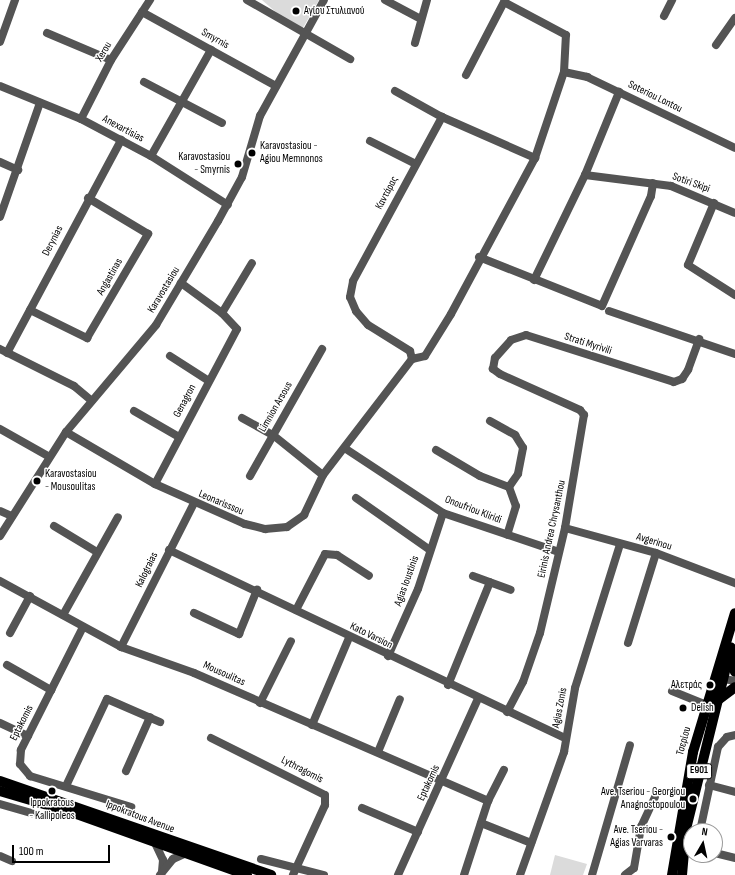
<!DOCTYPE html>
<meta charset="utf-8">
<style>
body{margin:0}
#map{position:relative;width:735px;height:875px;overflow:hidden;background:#fff;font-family:"Sofia Sans Condensed",sans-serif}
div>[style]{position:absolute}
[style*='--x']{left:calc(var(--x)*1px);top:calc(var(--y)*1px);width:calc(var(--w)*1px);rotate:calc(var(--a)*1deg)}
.green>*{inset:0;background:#dbdbdb}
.minor>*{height:8px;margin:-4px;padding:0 4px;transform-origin:4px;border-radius:4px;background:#545454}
.major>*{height:10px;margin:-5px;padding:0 5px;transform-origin:5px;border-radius:5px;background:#000}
.dots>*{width:11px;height:11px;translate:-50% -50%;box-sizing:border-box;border:2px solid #fff;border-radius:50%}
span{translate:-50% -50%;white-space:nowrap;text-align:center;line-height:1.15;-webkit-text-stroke:3px #fff;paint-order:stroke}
.shield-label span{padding:1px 3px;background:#fff;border:1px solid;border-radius:3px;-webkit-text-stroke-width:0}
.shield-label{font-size:10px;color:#000;font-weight:700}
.poi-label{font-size:11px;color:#000}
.left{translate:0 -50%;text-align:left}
.right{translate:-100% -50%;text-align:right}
.street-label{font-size:11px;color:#000}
.north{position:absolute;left:683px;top:823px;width:40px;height:40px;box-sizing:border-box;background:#fff;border:1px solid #999;border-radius:50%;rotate:9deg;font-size:11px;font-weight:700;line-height:16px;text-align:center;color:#000}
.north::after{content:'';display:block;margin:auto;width:14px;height:18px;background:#000;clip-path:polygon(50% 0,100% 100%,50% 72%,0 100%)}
.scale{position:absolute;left:12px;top:845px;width:98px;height:18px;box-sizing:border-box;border:2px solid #000;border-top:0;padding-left:5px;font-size:12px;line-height:14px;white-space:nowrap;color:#000;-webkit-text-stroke:3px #fff;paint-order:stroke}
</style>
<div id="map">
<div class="green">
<div style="clip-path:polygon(262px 0,319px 0,300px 33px)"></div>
<div style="clip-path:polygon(555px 855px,587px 864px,583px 875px,550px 875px)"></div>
</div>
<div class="minor">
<div style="--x:247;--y:0;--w:119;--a:29.8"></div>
<div style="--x:385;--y:0;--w:40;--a:28"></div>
<div style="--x:142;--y:12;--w:153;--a:28.9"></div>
<div style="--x:664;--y:16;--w:18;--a:-63"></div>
<div style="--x:47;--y:33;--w:69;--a:22.9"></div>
<div style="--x:0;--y:42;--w:45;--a:-70.3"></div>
<div style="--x:415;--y:43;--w:45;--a:-74.4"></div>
<div style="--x:716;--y:45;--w:33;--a:-55"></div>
<div style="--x:564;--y:72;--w:24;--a:12"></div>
<div style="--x:587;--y:77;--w:164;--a:25.6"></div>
<div style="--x:466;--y:75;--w:85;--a:-62.5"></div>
<div style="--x:144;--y:82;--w:88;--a:27.7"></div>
<div style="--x:0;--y:86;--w:87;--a:22.2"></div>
<div style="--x:81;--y:119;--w:79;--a:27.9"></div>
<div style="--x:151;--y:156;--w:91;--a:32.5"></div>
<div style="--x:395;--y:91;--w:54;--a:29"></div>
<div style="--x:442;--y:117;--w:102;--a:23.8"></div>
<div style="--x:81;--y:119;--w:66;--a:-63"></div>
<div style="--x:111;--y:60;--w:72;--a:-57"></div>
<div style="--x:370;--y:141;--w:51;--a:26.6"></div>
<div style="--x:151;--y:156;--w:122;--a:-60.5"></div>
<div style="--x:0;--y:162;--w:20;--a:24"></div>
<div style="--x:585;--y:175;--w:87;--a:7.3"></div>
<div style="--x:671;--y:186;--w:69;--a:22.9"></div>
<div style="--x:714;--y:203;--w:67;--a:112.8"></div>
<div style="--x:688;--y:265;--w:56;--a:32.6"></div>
<div style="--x:0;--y:217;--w:121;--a:-70.7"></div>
<div style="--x:479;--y:257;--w:132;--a:21.7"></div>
<div style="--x:602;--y:306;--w:120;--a:-66"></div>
<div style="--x:651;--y:196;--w:13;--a:-81"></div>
<div style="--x:534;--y:280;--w:117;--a:-64.1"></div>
<div style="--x:585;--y:175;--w:90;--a:-67.7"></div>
<div style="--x:30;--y:310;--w:64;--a:26.2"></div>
<div style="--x:87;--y:338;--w:121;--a:-59.6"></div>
<div style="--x:148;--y:234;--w:70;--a:-149"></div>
<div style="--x:609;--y:311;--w:133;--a:18.8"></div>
<div style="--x:222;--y:313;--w:58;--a:-59"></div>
<div style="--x:0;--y:349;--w:83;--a:26.6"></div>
<div style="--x:74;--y:386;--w:23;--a:40"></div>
<div style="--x:7;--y:353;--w:242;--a:-61.8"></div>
<div style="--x:170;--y:356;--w:46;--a:32.7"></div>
<div style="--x:412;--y:359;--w:13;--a:-13"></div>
<div style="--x:425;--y:356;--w:49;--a:-58.2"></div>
<div style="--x:451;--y:314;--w:177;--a:-61.7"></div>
<div style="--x:535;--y:158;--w:91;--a:-71.4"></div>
<div style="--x:564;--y:72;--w:37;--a:-87"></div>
<div style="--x:566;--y:35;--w:70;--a:-152"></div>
<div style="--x:134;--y:411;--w:52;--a:30"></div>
<div style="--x:242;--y:418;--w:35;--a:29"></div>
<div style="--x:273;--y:435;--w:64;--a:38.7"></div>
<div style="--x:490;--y:421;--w:29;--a:29"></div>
<div style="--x:515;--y:435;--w:15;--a:58"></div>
<div style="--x:523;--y:448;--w:26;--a:101"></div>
<div style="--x:518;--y:474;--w:16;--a:125"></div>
<div style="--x:0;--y:429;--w:55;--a:29.4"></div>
<div style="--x:66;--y:432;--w:103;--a:30.3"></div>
<div style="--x:155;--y:484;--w:98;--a:24"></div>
<div style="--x:245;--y:524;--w:21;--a:14"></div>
<div style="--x:265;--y:529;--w:22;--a:-5"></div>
<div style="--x:287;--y:527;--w:21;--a:-35"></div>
<div style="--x:304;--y:515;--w:44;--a:-64.6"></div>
<div style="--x:323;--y:475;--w:146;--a:-52.5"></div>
<div style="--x:412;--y:359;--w:8;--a:-104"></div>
<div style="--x:410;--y:351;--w:49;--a:-148.2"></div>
<div style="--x:368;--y:325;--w:18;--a:-131"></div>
<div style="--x:356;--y:311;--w:15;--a:-113"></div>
<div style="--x:350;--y:297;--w:16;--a:-79"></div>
<div style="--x:353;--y:281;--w:187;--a:-61.5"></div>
<div style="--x:346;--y:449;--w:116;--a:33.4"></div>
<div style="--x:443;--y:513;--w:122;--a:18.6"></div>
<div style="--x:436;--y:450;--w:51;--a:30.6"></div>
<div style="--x:480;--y:476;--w:31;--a:21"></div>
<div style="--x:509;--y:487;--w:20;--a:70"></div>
<div style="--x:516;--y:506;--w:30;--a:107"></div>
<div style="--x:250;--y:476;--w:146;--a:-60.4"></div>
<div style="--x:155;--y:484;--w:175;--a:-62.1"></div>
<div style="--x:237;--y:329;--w:22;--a:-133"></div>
<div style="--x:222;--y:313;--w:51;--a:-143.8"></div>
<div style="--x:356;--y:498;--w:90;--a:35.1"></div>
<div style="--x:0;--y:511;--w:13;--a:23"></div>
<div style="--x:54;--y:526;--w:50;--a:31.2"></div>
<div style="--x:565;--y:528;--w:94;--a:15.4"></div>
<div style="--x:656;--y:553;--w:85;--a:20.8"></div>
<div style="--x:0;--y:536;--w:123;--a:-57.6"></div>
<div style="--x:66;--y:432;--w:140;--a:-49.9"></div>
<div style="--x:156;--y:325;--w:121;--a:-59.2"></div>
<div style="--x:218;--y:221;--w:50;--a:-61.4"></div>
<div style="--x:242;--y:177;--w:64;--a:-73.6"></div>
<div style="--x:260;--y:116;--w:132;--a:-61.1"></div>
<div style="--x:169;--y:550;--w:438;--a:25.4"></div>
<div style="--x:473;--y:576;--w:40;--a:20.2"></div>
<div style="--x:0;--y:581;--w:138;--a:28.6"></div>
<div style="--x:121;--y:647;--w:77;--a:19.6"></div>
<div style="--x:194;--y:673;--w:321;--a:23.5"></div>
<div style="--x:296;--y:610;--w:63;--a:-62.6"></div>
<div style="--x:325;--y:554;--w:12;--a:5"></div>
<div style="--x:337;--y:555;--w:38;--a:33"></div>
<div style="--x:194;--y:613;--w:50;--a:25"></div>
<div style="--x:239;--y:634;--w:48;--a:-67.8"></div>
<div style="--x:63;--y:615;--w:112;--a:-60.7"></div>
<div style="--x:83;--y:627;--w:138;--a:116.8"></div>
<div style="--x:21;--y:750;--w:14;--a:94"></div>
<div style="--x:20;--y:764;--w:16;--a:50"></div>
<div style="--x:30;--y:776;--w:106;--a:17.1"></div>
<div style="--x:10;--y:633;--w:42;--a:-61.6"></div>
<div style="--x:628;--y:643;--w:94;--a:-72.7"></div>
<div style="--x:121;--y:647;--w:161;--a:-63.1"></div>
<div style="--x:388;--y:656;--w:73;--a:-65.9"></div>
<div style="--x:418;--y:589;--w:80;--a:-71.8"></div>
<div style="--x:7;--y:665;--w:51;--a:29.6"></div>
<div style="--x:723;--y:679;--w:12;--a:9"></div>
<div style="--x:448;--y:685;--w:111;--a:-67.8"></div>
<div style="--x:672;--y:691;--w:38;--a:22"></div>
<div style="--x:260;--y:703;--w:69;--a:-63.4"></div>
<div style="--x:507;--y:712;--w:34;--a:-62"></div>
<div style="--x:523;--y:682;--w:52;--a:-70.9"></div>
<div style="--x:540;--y:633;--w:108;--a:-76.6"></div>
<div style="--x:565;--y:528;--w:115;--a:-80.5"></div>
<div style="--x:584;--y:415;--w:6;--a:-129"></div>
<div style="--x:580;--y:410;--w:88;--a:-155.8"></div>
<div style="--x:500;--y:374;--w:9;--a:-144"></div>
<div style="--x:493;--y:369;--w:11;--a:-80"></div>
<div style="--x:495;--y:358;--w:24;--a:-48"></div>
<div style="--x:511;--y:340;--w:16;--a:-18"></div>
<div style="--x:526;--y:335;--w:155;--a:17.6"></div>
<div style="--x:674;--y:382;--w:9;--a:-21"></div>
<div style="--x:682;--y:379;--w:11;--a:-56"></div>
<div style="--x:688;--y:370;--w:33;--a:-70"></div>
<div style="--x:0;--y:723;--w:31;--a:25"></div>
<div style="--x:312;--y:725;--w:95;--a:-67"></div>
<div style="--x:211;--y:738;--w:127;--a:26.6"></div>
<div style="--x:325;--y:795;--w:10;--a:90"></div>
<div style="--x:325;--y:805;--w:77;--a:114.6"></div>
<div style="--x:378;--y:752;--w:57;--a:-67.5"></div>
<div style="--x:126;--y:771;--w:59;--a:-66"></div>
<div style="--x:709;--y:785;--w:27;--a:15"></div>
<div style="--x:66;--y:786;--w:96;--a:-64.8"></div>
<div style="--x:107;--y:699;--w:58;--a:23.5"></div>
<div style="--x:0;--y:804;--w:33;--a:16"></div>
<div style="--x:362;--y:808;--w:61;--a:23.2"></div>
<div style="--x:481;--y:823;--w:54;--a:21.8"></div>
<div style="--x:700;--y:831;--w:86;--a:-77.9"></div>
<div style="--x:718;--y:747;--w:13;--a:-48"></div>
<div style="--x:727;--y:737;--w:8;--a:-14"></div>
<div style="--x:156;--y:845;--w:17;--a:65"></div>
<div style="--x:163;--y:860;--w:12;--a:95"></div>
<div style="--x:715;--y:853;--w:21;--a:14"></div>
<div style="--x:0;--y:856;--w:13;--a:23"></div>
<div style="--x:261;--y:859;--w:65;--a:14.3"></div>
<div style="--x:160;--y:875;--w:21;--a:-51"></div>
<div style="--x:173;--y:859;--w:12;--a:-24"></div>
<div style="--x:398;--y:875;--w:193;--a:-65.6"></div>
<div style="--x:464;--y:875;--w:78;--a:-72"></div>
<div style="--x:488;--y:801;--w:35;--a:-63"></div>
<div style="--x:520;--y:875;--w:131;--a:-70.3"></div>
<div style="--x:564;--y:752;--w:65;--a:-80.2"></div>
<div style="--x:575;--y:688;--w:151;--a:-72.6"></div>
<div style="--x:592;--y:875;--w:135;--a:-73.7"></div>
<div style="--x:625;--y:875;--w:11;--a:-38"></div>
<div style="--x:634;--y:868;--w:42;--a:-80.3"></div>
<div style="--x:641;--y:827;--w:33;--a:-65"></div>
</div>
<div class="major">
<div style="--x:732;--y:654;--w:18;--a:81"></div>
<div style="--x:718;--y:700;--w:21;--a:-37"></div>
<div style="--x:0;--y:781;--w:287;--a:19.1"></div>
<div style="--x:0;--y:791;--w:74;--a:16.5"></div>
<div style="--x:71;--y:812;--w:187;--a:19.7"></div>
<div style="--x:672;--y:875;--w:125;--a:-80.3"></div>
<div style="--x:693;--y:752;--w:145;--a:-73.2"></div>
<div style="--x:682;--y:875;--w:46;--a:-85"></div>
<div style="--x:686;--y:829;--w:187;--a:-76.1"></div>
</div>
<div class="dots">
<div style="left:296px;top:11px;background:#000"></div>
<div style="left:252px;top:153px;background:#000"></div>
<div style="left:238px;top:164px;background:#000"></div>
<div style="left:37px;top:481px;background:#000"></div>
<div style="left:710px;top:685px;background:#000"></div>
<div style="left:683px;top:708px;background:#000"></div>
<div style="left:52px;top:791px;background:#000"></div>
<div style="left:693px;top:799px;background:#000"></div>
<div style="left:671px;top:837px;background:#000"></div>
</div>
<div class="shield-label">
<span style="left:699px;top:771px">E901</span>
</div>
<div class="poi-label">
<span class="left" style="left:304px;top:11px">Αγίου Στυλιανού</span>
<span class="left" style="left:260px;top:153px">Karavostasiou -<br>Agiou Memnonos</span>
<span class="right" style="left:230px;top:164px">Karavostasiou<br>- Smyrnis</span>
<span class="left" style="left:45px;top:481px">Karavostasiou<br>- Mousoulitas</span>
<span class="right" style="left:702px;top:685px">Αλετράς</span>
<span class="left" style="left:691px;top:708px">Delish</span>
<span class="right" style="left:685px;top:799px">Ave. Tseriou - Georgiou<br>Anagnostopoulou</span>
<span style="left:52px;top:810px">Ippokratous<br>- Kallipoleos</span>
<span class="right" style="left:663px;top:837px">Ave. Tseriou -<br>Agias Varvaras</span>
</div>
<div class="street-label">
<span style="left:215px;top:39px;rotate:29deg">Smyrnis</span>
<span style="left:104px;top:52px;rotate:-59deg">Xerou</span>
<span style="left:655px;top:97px;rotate:26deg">Soteriou Lontou</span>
<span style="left:123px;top:129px;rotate:28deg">Anexartisias</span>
<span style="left:691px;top:183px;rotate:20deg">Sotiri Skipi</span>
<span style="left:387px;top:193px;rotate:-62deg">Καντάρας</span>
<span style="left:53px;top:241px;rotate:-63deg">Derynias</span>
<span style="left:110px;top:277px;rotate:-60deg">Angastinas</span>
<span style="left:164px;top:290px;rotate:-59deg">Karavostasiou</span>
<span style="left:588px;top:344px;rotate:18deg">Strati Myrivili</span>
<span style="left:185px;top:401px;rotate:-62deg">Genagron</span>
<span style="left:276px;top:407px;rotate:-60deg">Limnion Arsous</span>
<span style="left:221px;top:503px;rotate:23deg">Leonarisssou</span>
<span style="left:473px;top:510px;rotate:21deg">Onoufriou Kliridi</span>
<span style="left:552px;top:529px;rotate:-78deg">Eirinis Andrea Chrysanthou</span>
<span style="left:654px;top:542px;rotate:17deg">Avgerinou</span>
<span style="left:147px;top:570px;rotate:-64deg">Kalograias</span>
<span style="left:407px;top:581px;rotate:-70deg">Agias Ioustinis</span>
<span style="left:371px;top:636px;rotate:26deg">Kato Varsion</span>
<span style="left:224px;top:674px;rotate:24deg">Mousoulitas</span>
<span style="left:560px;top:708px;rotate:-79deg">Agias Zonis</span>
<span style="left:22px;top:723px;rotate:-63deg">Eptakomis</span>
<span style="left:684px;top:741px;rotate:-75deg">Τσερίου</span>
<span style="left:302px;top:770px;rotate:27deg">Lythragomis</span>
<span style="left:429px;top:783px;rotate:-65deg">Eptakomis</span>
<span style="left:140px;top:817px;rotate:21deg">Ippokratous Avenue</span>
</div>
<div class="north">N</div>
<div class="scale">100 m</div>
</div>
